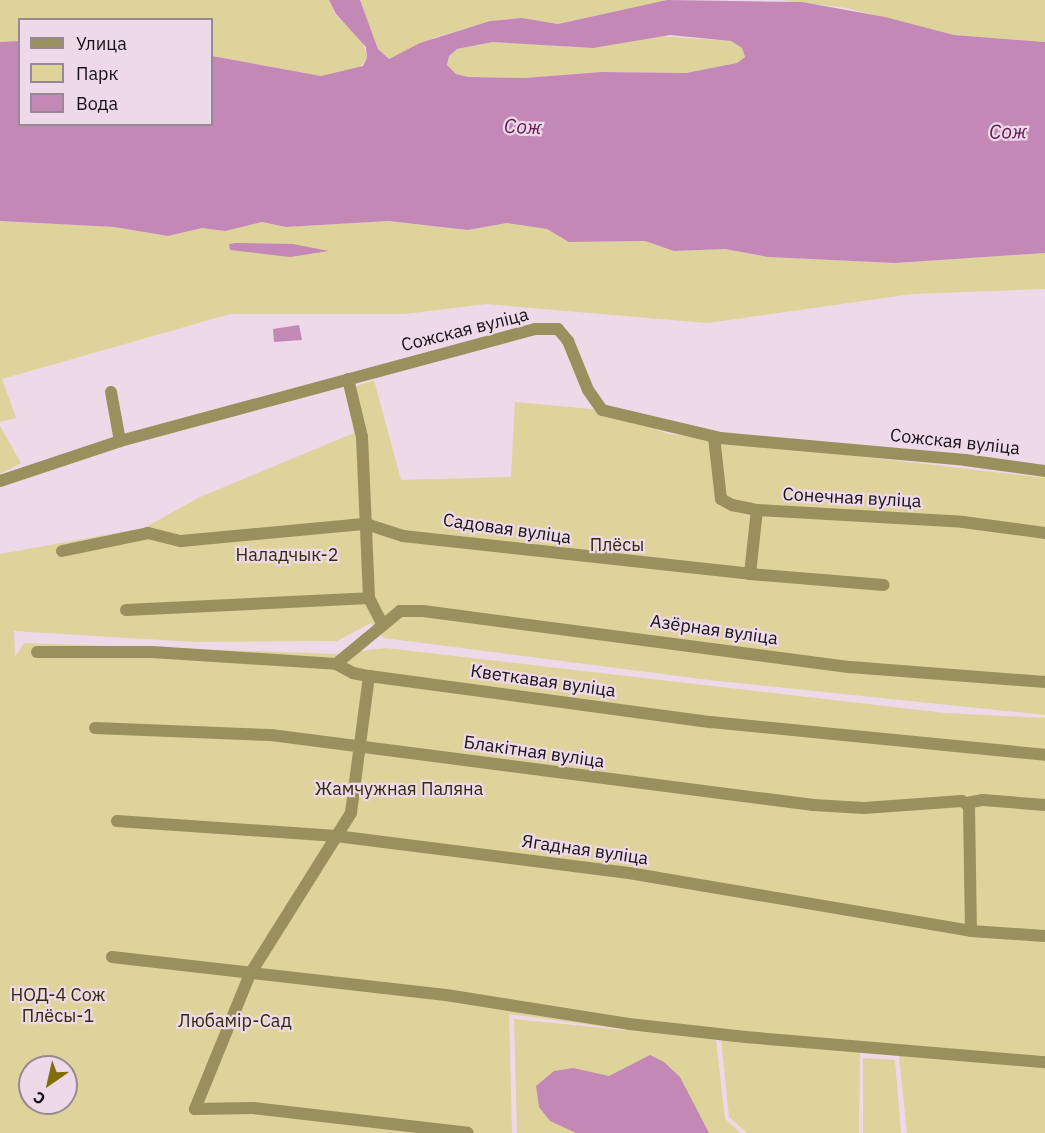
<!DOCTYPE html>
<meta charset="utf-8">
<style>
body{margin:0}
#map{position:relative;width:1045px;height:1133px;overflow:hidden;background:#edd9e7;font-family:"IBM Plex Sans",sans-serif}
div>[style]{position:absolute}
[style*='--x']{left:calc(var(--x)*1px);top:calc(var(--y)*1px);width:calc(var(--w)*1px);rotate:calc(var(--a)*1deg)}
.green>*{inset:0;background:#ded39b}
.water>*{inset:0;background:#c388b6}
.minor>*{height:12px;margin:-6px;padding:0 6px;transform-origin:6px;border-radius:6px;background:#9a905e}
span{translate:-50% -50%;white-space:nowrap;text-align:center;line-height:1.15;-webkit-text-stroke:4.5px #edd9e7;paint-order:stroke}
.street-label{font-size:18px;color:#171115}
.park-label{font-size:18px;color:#312a09}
.water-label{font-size:20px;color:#611a55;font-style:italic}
.legend{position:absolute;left:18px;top:18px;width:195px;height:108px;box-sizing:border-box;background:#edd9e7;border:2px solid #978993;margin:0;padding:8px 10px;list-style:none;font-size:18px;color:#171115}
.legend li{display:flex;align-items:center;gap:12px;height:30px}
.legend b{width:30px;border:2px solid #978993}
.north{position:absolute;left:18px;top:1055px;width:60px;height:60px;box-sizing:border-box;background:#edd9e7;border:2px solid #978993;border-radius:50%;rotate:214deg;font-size:16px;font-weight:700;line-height:24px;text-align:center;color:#171115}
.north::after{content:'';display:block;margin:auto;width:21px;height:27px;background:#7f6e0b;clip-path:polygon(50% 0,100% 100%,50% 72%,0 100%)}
</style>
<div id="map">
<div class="green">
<div style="clip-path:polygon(0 0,329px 0,335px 14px,363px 42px,367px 58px,359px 69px,321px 76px,212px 56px,212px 20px,20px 20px,19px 41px,0 42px)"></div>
<div style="clip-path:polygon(360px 0,667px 0,558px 24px,522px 18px,490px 21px,433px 38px,389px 59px,378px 49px)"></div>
<div style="clip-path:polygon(781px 0,1045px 0,1045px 42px,954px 35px,846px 8px)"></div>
<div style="clip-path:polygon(659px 36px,731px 41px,742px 48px,745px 57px,737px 63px,686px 73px,602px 72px,524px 78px,468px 77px,456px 74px,447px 66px,449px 56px,457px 49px,493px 42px,593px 48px)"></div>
<div style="clip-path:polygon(0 221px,114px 227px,168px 236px,202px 228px,225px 231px,262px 222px,286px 227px,388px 221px,468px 230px,507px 223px,547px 229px,569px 242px,645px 241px,674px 251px,725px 249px,768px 257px,895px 263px,1045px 253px,1045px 289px,912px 294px,707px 323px,486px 304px,405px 314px,230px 314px,2px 379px,16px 418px,0 422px)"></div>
<div style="clip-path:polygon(evenodd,374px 380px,401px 480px,511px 477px,515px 402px,602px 410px,669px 434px,1045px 478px,1045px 715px,709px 680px,384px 638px,371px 623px,337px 641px,194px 642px,14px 631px,15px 657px,24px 643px,336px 654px,386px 648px,945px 713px,1045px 718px,1045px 1133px,907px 1133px,899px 1055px,860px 1052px,859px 1133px,747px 1133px,729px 1117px,721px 1038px,682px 1036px,716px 1040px,725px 1119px,741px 1133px,517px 1133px,514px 1019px,652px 1033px,509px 1014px,512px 1133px,0 1133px,0 554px,144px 528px,200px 497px,354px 433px,345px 390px,374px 380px,30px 1067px,66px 1067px,66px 1103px,30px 1103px,30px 1067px)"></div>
<div style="clip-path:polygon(0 426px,21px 463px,0 474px)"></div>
<div style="clip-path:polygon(863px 1058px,895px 1060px,901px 1133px,863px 1133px)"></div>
</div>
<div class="water">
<div style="clip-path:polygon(evenodd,329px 0,360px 0,378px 49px,389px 59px,420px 43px,490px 21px,522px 18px,558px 24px,667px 0,802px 2px,885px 17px,954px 35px,1045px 42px,1045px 253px,895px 263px,768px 257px,725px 249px,674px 251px,645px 241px,569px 242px,547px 229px,507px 223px,468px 230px,388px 221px,286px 227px,262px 222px,225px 231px,202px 228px,168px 236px,114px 227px,0 221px,0 42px,19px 41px,20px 124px,212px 124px,212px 56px,321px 76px,363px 66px,367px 58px,366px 47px,336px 14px,329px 0,670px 35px,731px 41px,742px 48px,745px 57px,737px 63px,686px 73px,602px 72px,524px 78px,468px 77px,456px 74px,447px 65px,449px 56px,457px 49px,493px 42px,593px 48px,670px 35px)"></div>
<div style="clip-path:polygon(236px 243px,293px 244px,329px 251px,290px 257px,230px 250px,229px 244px)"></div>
<div style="clip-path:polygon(299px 325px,302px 340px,274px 342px,273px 329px)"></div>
<div style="clip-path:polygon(650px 1055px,664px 1062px,680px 1077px,709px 1133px,576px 1133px,550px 1121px,539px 1107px,536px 1086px,554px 1071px,573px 1068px,609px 1076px)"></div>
</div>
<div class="minor">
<div style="--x:348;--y:379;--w:60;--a:76.4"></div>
<div style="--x:362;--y:437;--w:161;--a:87.5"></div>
<div style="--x:369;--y:598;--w:29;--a:63"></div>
<div style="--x:111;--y:392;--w:50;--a:79.6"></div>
<div style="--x:714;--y:437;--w:62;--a:83.6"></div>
<div style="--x:721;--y:499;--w:13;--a:29"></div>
<div style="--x:732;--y:505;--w:25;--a:11"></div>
<div style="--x:757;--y:510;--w:206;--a:3.3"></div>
<div style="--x:963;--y:522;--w:83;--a:7.6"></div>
<div style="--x:0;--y:481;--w:126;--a:-18.4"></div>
<div style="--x:120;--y:441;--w:430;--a:-15.1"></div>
<div style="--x:535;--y:329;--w:23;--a:0"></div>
<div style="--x:558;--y:329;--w:16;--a:50"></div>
<div style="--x:568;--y:341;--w:53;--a:67.8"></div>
<div style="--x:588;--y:390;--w:24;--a:55"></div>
<div style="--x:602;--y:410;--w:121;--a:13.3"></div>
<div style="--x:720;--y:438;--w:246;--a:5.1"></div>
<div style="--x:965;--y:460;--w:81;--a:7.8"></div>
<div style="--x:62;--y:551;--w:88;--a:-11.8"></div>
<div style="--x:148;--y:533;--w:34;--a:14"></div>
<div style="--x:181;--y:541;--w:186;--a:-5.3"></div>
<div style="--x:366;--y:524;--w:39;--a:18"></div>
<div style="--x:403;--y:536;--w:349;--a:6.2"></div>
<div style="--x:750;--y:574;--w:64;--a:-83.8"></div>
<div style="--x:750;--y:574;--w:134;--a:4.7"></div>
<div style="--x:126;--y:610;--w:243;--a:-2.8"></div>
<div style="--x:37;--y:652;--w:115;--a:0"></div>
<div style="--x:152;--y:652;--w:184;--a:3.7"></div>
<div style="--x:336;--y:664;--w:19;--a:28"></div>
<div style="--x:353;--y:673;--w:16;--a:11"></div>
<div style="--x:369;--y:676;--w:345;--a:7.7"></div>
<div style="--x:711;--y:722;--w:336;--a:5.6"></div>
<div style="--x:336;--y:664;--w:83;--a:-39.6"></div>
<div style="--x:400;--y:611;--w:23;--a:0"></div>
<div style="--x:423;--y:611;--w:431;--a:7.5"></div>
<div style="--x:850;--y:667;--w:196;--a:4.4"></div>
<div style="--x:369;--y:676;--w:138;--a:97.5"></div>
<div style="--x:351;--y:813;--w:190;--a:122.1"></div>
<div style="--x:250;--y:974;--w:146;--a:112.2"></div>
<div style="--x:195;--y:1109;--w:58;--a:-1"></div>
<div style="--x:253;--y:1108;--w:216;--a:6.6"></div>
<div style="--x:95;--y:728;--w:176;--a:2.3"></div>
<div style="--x:271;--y:735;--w:547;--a:7.36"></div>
<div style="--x:813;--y:805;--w:51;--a:3.4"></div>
<div style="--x:864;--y:808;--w:98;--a:-4.1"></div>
<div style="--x:962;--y:801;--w:9;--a:36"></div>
<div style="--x:969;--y:806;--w:125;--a:89.1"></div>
<div style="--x:967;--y:803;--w:16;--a:-11"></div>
<div style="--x:983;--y:800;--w:62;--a:4.6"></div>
<div style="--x:117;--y:821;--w:220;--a:3.9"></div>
<div style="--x:336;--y:836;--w:295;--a:7.2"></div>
<div style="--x:629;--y:873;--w:347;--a:9.6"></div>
<div style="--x:971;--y:931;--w:74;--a:3.9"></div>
<div style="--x:112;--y:957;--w:336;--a:6.5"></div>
<div style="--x:446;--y:995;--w:185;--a:9"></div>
<div style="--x:629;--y:1024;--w:117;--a:6.4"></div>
<div style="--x:745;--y:1037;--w:301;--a:4.8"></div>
</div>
<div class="street-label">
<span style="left:465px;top:330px;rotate:-14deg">Сожская вуліца</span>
<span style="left:955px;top:442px;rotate:6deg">Сожская вуліца</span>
<span style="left:852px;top:498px;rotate:3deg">Сонечная вуліца</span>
<span style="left:507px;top:529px;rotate:8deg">Садовая вуліца</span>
<span style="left:714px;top:630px;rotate:8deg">Азёрная вуліца</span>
<span style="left:543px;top:681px;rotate:8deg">Кветкавая вуліца</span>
<span style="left:534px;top:752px;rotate:8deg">Блакітная вуліца</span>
<span style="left:585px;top:850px;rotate:8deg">Ягадная вуліца</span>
</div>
<div class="park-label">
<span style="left:617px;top:545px">Плёсы</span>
<span style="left:287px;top:555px">Наладчык-2</span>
<span style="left:399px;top:789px">Жамчужная Паляна</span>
<span style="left:58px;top:1006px">НОД-4 Сож<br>Плёсы-1</span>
<span style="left:235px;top:1021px">Любамір-Сад</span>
</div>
<div class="water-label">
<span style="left:523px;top:126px;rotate:2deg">Сож</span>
<span style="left:1008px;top:131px;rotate:-1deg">Сож</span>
</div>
<ul class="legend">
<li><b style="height:8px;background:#9a905e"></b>Улица</li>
<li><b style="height:16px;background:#ded39b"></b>Парк</li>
<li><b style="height:16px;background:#c388b6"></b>Вода</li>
</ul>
<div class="north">С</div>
</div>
